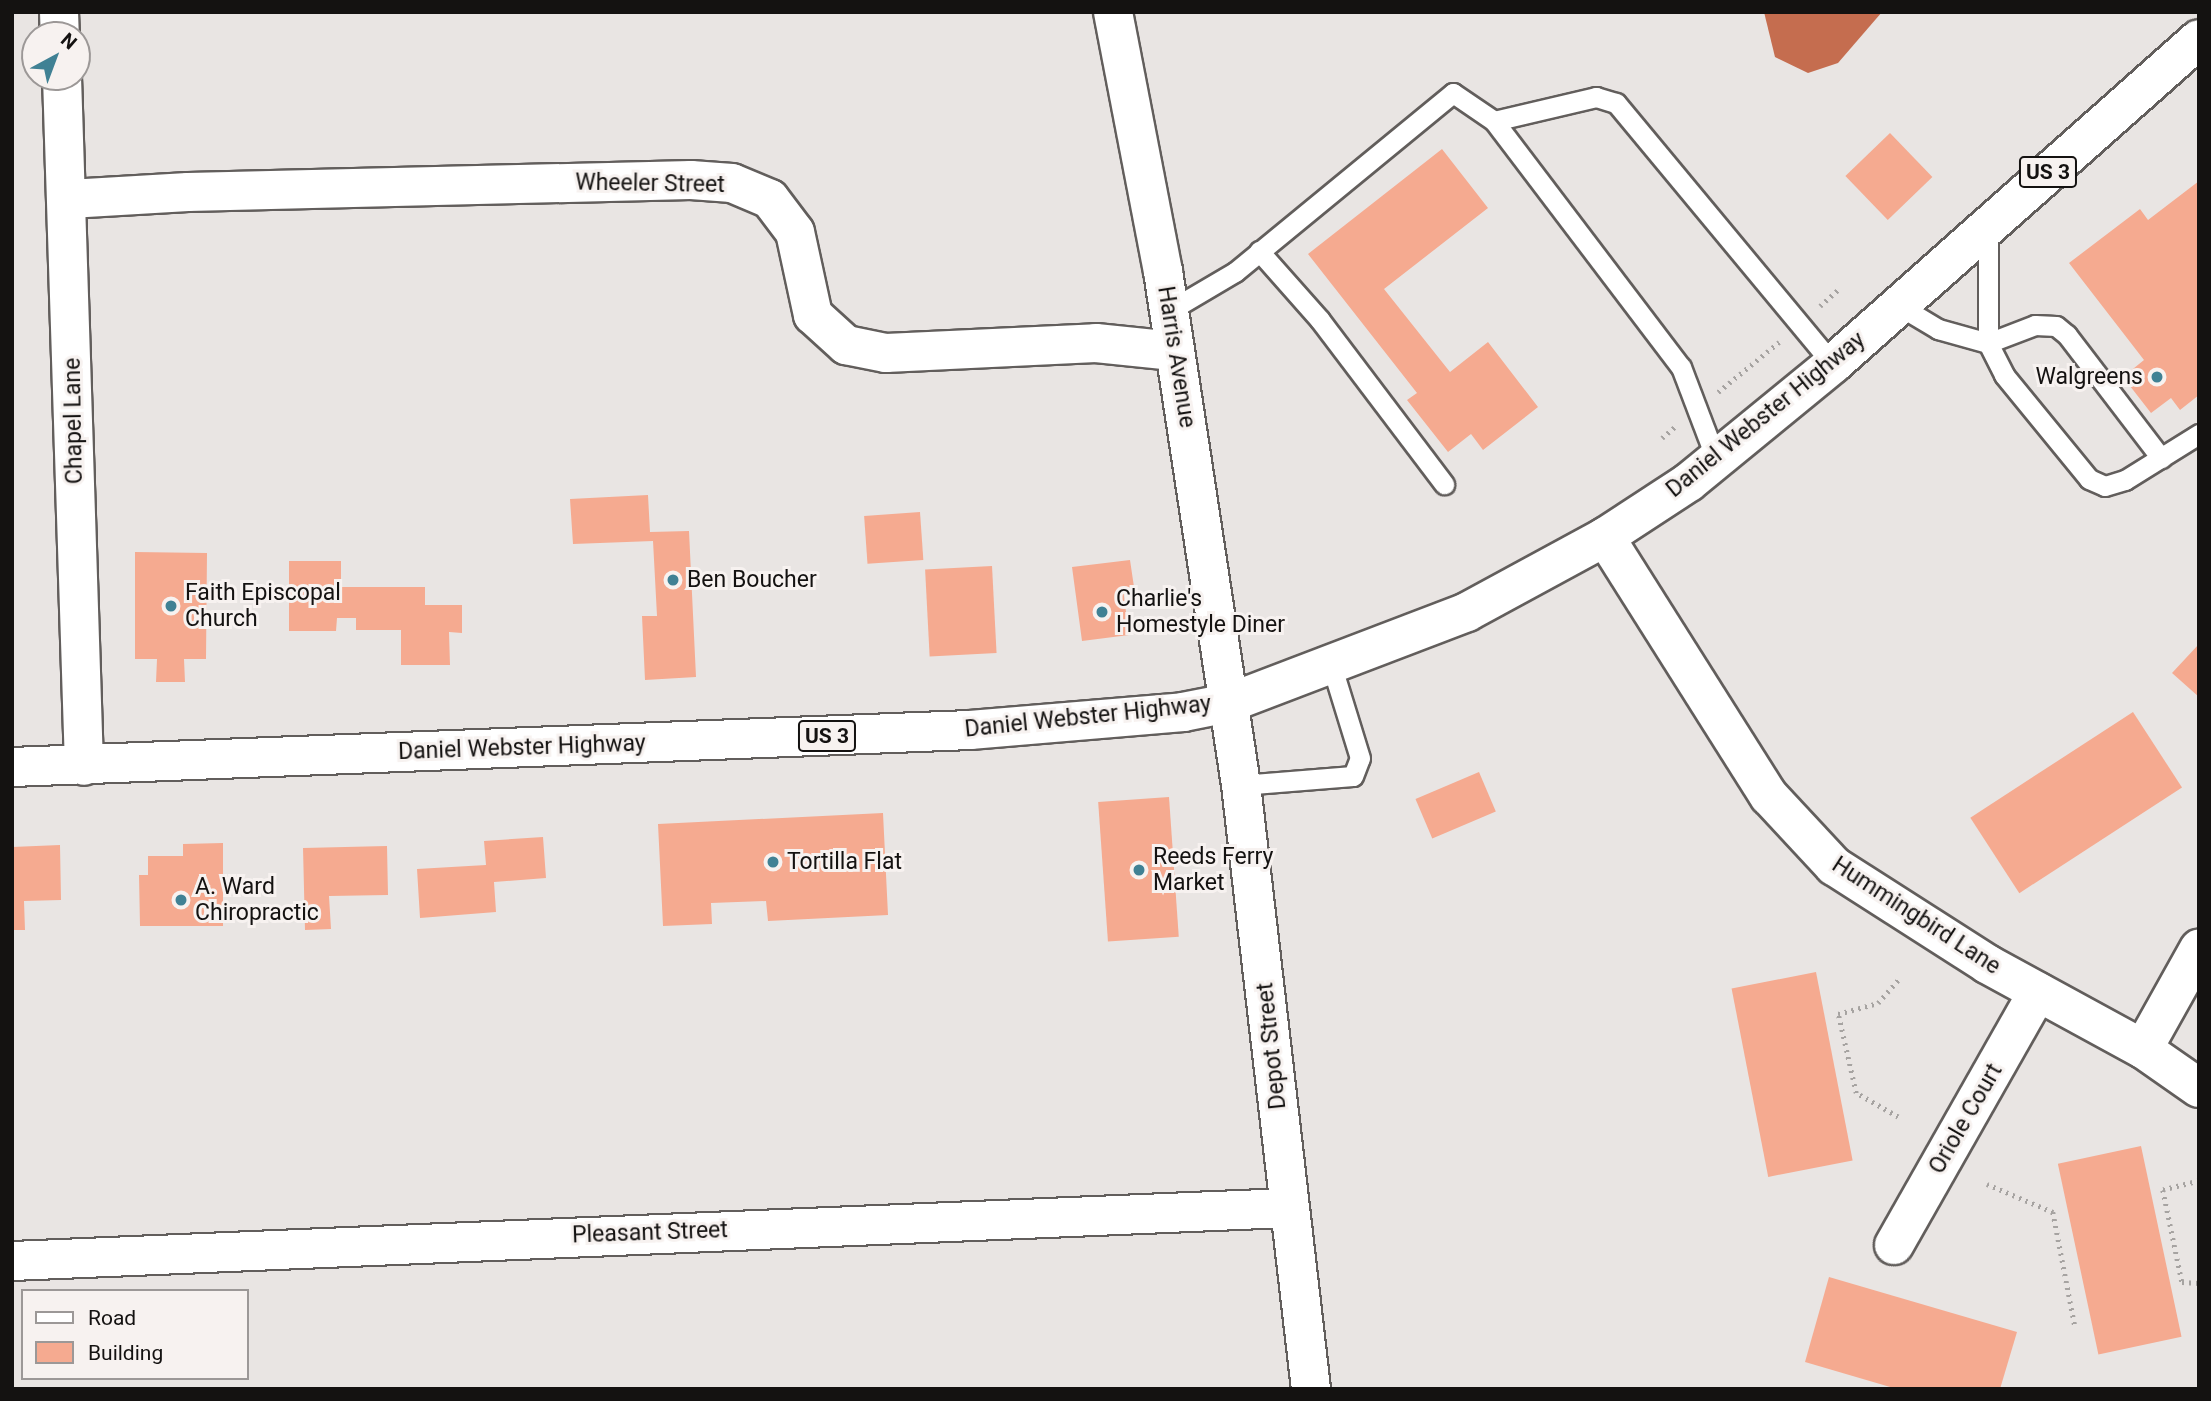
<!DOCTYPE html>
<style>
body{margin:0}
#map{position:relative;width:2211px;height:1401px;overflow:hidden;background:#e9e5e3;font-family:Roboto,sans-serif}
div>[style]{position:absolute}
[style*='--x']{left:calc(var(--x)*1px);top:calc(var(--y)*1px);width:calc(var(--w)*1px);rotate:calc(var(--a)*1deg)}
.water>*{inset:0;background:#c56d4f}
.building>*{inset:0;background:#f5aa90;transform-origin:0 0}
.path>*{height:4.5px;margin-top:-2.25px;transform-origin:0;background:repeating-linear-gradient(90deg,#a6a3a1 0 2px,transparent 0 7px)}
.roads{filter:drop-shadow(2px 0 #625e5c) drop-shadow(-2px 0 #625e5c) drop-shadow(0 2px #625e5c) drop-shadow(0 -2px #625e5c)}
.lane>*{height:19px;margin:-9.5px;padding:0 9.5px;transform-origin:9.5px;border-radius:9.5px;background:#fff}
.street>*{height:38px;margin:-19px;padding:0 19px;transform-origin:19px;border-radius:19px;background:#fff}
.primary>*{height:38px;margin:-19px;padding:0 19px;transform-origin:19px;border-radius:19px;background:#fff}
.dots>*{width:19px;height:19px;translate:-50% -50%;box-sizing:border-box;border:4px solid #f7f2f0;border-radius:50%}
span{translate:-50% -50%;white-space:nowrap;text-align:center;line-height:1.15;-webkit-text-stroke:6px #f7f2f0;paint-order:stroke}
.shield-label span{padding:2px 5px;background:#f7f2f0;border:2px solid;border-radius:5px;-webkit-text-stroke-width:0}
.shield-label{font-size:21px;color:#141211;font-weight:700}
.street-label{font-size:23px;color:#141211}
.poi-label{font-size:23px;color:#141211}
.right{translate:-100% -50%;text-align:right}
.left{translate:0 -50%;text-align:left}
.frame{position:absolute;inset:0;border:14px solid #141211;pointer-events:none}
.legend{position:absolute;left:21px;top:1289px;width:228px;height:91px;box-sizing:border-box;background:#f7f2f0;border:2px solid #9c9897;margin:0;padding:9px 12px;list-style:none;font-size:21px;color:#141211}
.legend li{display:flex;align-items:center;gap:14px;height:35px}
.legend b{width:35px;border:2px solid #9c9897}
.north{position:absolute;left:21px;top:21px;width:70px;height:70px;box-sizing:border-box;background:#f7f2f0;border:2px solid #9c9897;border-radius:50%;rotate:41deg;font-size:19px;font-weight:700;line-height:28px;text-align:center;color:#141211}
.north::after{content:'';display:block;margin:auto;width:24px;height:32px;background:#408194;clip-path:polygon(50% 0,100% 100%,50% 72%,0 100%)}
</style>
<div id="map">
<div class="water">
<div style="clip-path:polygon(1764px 12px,1882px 12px,1838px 63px,1808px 73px,1775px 57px)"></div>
</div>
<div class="building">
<div style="left:1890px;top:133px;width:61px;height:62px;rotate:46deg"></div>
<div style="clip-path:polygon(1442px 149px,1488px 208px,1384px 289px,1450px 372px,1488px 342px,1538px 407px,1483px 450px,1471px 434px,1448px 452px,1407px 400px,1417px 393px,1308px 254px)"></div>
<div style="clip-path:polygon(2199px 181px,2199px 395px,2180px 410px,2171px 398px,2151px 413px,2123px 377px,2144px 360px,2069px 263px,2140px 209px,2148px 220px)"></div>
<div style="clip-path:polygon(648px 495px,650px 532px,689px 531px,696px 677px,645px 680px,642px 616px,657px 616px,653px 541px,573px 544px,570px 499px)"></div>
<div style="left:920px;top:512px;width:48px;height:56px;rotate:86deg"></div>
<div style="clip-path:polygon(135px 552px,207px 553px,206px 659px,184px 659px,185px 682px,156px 682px,157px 659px,135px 659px)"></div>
<div style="clip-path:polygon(1130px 560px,1134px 587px,1123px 589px,1129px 635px,1082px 641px,1072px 567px)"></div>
<div style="clip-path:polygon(289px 561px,341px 561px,341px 587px,425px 587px,425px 605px,462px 605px,462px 633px,449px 632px,450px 665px,401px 665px,401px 630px,356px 630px,356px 618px,337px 618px,336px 631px,289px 631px)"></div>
<div style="left:992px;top:566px;width:87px;height:67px;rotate:87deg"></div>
<div style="clip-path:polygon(2199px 644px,2199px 697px,2172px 673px)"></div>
<div style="left:2133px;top:712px;width:90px;height:194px;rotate:57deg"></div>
<div style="left:1479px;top:772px;width:43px;height:69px;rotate:67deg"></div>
<div style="left:1169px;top:797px;width:140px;height:71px;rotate:86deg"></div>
<div style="clip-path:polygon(883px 813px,888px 915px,768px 921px,766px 901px,711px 903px,712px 924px,663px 926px,658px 824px)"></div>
<div style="clip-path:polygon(543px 837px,546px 878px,494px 882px,496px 912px,420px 918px,417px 869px,486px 865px,484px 841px)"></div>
<div style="clip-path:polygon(223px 843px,223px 926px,140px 926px,139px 875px,148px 875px,148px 856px,183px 856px,183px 844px)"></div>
<div style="clip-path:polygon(60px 845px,61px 900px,24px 901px,25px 930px,12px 930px,12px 847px)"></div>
<div style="clip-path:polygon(387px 846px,388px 895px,329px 896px,331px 929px,305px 930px,303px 848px)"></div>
<div style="left:1816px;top:972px;width:192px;height:86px;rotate:79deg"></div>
<div style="left:2141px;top:1146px;width:195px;height:85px;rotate:78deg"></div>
<div style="clip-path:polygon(1829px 1277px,2017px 1332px,2000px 1389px,1897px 1389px,1805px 1362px)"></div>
</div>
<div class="path">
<div style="--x:1820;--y:306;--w:27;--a:-42"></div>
<div style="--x:1718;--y:392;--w:79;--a:-39.3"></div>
<div style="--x:1662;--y:438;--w:18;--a:-41"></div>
<div style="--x:1898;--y:1117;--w:48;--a:-150.3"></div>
<div style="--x:1856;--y:1093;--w:81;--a:-102.8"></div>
<div style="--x:1838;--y:1014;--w:41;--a:-15.4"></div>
<div style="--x:1878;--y:1003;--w:33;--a:-49"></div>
<div style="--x:2199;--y:1181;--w:37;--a:166"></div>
<div style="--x:2163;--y:1190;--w:94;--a:78.3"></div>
<div style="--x:2182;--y:1282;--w:17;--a:3"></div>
<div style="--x:1987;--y:1184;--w:72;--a:23"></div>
<div style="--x:2053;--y:1212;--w:116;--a:79.1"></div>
</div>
<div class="roads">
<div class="lane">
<div style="--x:1494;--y:121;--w:105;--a:-13.2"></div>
<div style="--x:1596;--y:97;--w:21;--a:17"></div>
<div style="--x:1616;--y:103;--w:339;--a:50.3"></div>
<div style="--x:1988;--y:227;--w:116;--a:90"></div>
<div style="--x:1988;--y:343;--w:36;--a:63"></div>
<div style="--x:2004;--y:375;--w:134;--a:50.7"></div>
<div style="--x:2089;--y:479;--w:17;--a:24"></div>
<div style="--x:2105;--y:486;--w:21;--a:-17"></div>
<div style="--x:2125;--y:480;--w:87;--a:-31.9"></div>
<div style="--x:1259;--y:251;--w:92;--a:48.5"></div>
<div style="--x:1320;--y:320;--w:206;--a:52.9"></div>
<div style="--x:1898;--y:305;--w:47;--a:31"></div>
<div style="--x:1938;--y:329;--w:52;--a:15.6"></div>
<div style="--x:1988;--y:343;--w:50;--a:-21"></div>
<div style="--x:2035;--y:325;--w:21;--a:3"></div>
<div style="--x:2056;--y:326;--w:14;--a:39"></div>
<div style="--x:2067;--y:335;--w:155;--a:52.6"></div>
<div style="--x:1167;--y:312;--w:79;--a:-30.5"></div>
<div style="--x:1235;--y:272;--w:282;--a:-39.4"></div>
<div style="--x:1453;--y:93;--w:50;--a:34.3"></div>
<div style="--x:1494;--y:121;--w:309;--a:52.8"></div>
<div style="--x:1681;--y:367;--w:102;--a:69.2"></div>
<div style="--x:1241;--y:785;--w:112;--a:-4.6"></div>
<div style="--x:1353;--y:776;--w:19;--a:-69"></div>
<div style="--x:1360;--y:758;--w:95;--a:-107.1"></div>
</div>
<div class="street">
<div style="--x:59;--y:12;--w:23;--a:88"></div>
<div style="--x:1113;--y:12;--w:264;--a:79.1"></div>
<div style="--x:1163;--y:271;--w:520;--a:81.37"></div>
<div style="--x:1241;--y:785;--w:608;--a:83.39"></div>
<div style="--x:62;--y:77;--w:689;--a:88.17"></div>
<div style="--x:69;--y:199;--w:119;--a:-3.4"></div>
<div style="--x:188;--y:192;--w:503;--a:-1.37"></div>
<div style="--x:691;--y:180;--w:41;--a:4.2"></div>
<div style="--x:732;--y:183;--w:41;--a:22.8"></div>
<div style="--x:770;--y:199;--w:41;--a:52.9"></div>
<div style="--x:795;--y:232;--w:85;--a:77.8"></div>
<div style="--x:813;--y:315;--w:45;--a:42.3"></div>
<div style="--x:846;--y:345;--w:41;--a:11.3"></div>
<div style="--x:886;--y:353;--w:210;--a:-2.7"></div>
<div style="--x:1096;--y:343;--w:78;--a:5.9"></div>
<div style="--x:1605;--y:537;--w:307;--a:57.7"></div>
<div style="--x:1769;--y:796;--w:96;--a:47.1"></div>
<div style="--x:1834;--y:866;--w:182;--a:32.6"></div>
<div style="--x:1987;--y:964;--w:178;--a:28.6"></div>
<div style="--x:2143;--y:1049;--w:68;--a:34.9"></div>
<div style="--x:2143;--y:1049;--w:115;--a:-60.8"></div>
<div style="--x:1894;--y:1245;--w:291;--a:-60.4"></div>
<div style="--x:12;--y:1261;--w:1276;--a:-2.38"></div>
</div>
<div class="primary">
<div style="--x:12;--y:767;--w:959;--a:-2.21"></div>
<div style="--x:970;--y:730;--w:214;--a:-4.8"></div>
<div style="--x:1183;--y:712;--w:47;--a:-11.1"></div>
<div style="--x:1229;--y:703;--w:255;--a:-20.9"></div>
<div style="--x:1467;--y:612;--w:157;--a:-28.5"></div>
<div style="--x:1605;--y:537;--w:100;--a:-33.2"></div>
<div style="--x:1689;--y:482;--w:186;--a:-39.3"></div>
<div style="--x:1833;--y:364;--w:489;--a:-41.6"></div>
</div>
</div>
<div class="dots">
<div style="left:2157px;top:377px;background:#408194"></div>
<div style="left:673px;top:580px;background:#408194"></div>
<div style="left:171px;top:606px;background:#408194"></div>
<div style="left:1102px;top:612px;background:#408194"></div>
<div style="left:773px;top:862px;background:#408194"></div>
<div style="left:1139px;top:870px;background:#408194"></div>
<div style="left:181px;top:900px;background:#408194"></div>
</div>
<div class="shield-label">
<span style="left:2048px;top:172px">US 3</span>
<span style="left:827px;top:736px">US 3</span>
</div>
<div class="street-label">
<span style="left:650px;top:184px;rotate:1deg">Wheeler Street</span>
<span style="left:1176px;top:357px;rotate:81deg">Harris Avenue</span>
<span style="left:1766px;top:415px;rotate:-39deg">Daniel Webster Highway</span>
<span style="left:74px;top:421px;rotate:-91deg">Chapel Lane</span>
<span style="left:1088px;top:717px;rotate:-6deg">Daniel Webster Highway</span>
<span style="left:522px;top:748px;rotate:-2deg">Daniel Webster Highway</span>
<span style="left:1916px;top:916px;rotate:33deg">Hummingbird Lane</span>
<span style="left:1272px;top:1046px;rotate:-96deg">Depot Street</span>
<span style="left:1966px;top:1119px;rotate:-60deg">Oriole Court</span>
<span style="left:650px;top:1233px;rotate:-2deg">Pleasant Street</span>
</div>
<div class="poi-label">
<span class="right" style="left:2143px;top:377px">Walgreens</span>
<span class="left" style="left:687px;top:580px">Ben Boucher</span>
<span class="left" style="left:185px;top:606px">Faith Episcopal<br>Church</span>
<span class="left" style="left:1116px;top:612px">Charlie's<br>Homestyle Diner</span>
<span class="left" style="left:1153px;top:870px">Reeds Ferry<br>Market</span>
<span class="left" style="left:787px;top:862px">Tortilla Flat</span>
<span class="left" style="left:195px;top:900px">A. Ward<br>Chiropractic</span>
</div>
<div class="frame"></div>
<ul class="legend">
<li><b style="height:9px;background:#fff"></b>Road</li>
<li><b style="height:19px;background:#f5aa90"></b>Building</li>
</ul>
<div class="north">N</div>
</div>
